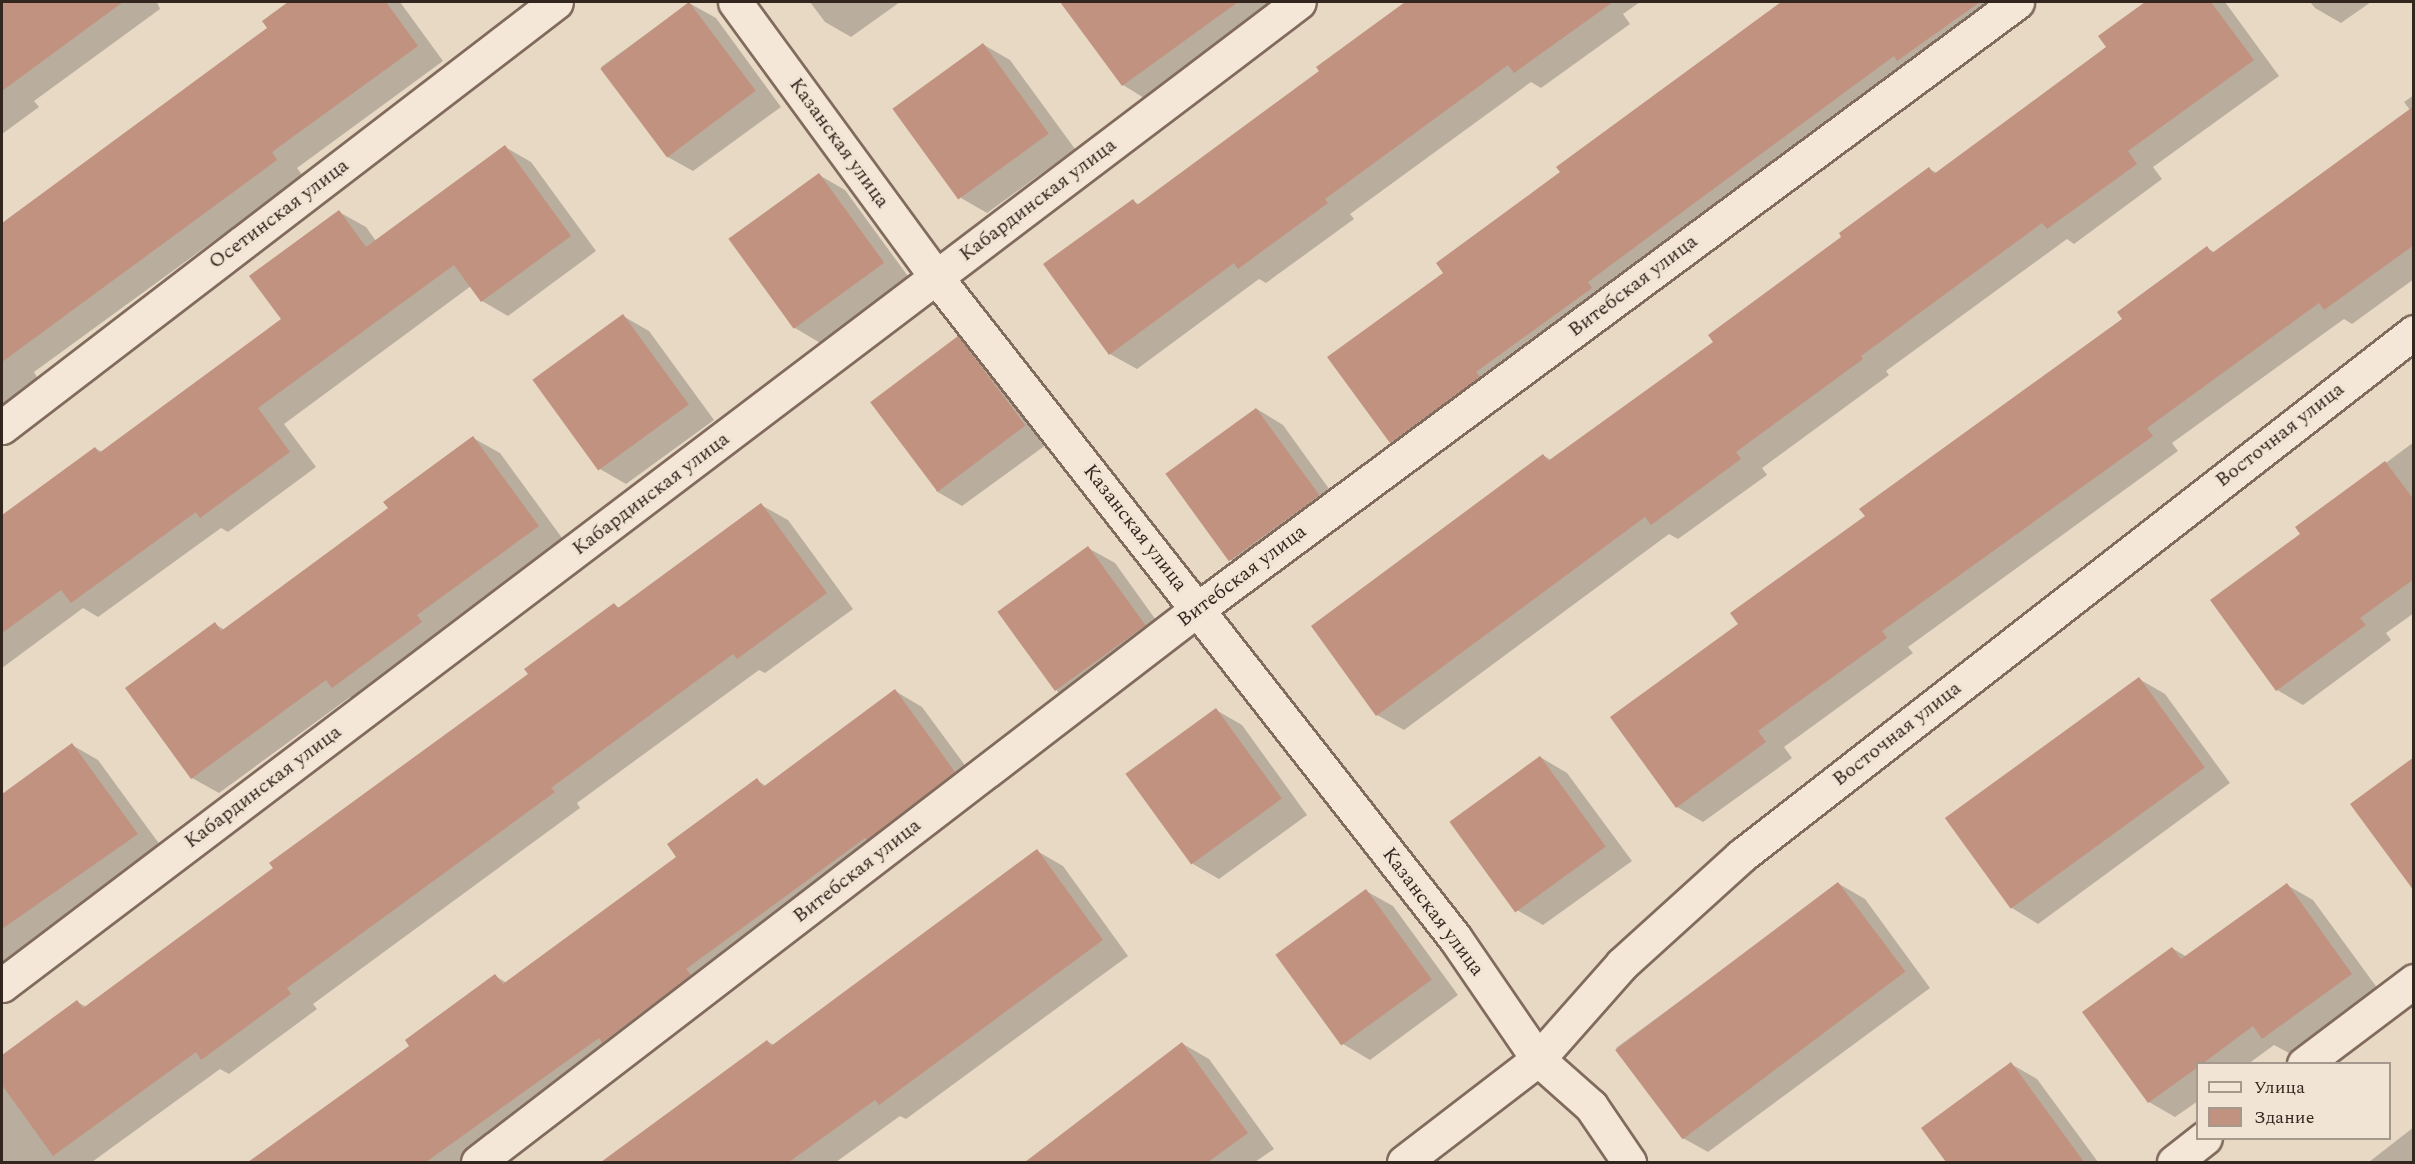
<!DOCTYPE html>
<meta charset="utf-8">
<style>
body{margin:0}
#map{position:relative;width:2415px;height:1164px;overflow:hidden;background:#e8d9c5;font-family:Spectral,serif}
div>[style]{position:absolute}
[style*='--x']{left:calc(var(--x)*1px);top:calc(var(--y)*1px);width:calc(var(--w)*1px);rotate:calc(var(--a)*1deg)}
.shadow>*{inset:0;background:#0003}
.building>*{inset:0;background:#c29280;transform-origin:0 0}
.roads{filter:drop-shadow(2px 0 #816b5d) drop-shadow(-2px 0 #816b5d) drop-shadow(0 2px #816b5d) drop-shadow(0 -2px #816b5d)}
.minor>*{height:33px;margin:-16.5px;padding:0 16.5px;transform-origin:16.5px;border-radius:16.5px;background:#f4e7d7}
span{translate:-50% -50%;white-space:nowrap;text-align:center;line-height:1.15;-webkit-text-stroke:6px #f1e4d4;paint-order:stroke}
.street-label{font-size:20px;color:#33261f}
.frame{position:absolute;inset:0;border:3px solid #33261f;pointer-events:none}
.legend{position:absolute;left:2196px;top:1062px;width:195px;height:78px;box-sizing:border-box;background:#f1e4d4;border:2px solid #a5988c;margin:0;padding:8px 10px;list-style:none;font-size:18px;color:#33261f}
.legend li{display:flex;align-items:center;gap:12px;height:30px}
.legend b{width:30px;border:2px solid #a5988c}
</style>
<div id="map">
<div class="shadow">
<div style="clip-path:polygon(2px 2px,157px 2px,160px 9px,34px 101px,39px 107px,2px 134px)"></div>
<div style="clip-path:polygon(291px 2px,400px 2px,443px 61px,297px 168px,303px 176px,34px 372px,39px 381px,2px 408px,2px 225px,270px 29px,264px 21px)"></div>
<div style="clip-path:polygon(810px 2px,900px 2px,851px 37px,825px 22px)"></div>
<div style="clip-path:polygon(1062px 2px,1272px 2px,1233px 30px,1237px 36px,1149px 101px,1123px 85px)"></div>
<div style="clip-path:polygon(1425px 2px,1640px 2px,1623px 14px,1630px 24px,1541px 88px,1531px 82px,1350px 214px,1354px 219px,1266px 283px,1259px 279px,1137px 369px,1110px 354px,1133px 201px,1140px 205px)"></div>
<div style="clip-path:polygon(1791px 2px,2010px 2px,1417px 457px,1391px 442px,1445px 273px)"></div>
<div style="clip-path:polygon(2147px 2px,2225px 2px,2279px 76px,2153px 167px,2162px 179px,2074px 244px,2067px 239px,1886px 371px,1889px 375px,1762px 468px,1767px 475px,1678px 539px,1669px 534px,1404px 730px,1377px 715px,1543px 455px,1551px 460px,1715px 342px,1929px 169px,1937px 173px,2108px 47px,2100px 36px)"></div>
<div style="clip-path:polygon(2310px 2px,2371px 2px,2341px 23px,2315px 8px)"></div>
<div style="clip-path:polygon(689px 3px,716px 18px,781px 107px,693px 171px,666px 156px,601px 67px)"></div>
<div style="clip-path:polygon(984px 45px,1010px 60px,1075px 149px,987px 213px,961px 198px)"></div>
<div style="clip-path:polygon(2414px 95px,2414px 279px,2352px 324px,2344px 319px,2172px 443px,2178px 451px,1908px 647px,1913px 653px,1784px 747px,1792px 758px,1703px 822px,1677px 807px,1741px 625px,1867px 517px,2124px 320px,2207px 248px,2216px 253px,2410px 110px,2404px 102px)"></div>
<div style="clip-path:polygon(505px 147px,531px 162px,596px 251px,508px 316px,482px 301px,471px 286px,284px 424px,316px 467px,228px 532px,221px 528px,98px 617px,83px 608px,2px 668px,2px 517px,95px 448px,102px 452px,283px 320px,339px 212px,366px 227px,376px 241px)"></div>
<div style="clip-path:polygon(819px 175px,845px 190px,910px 279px,822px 344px,795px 328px,730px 239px)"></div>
<div style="clip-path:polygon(623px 316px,649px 331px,714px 420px,626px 484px,600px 469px)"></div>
<div style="clip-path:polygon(958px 338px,985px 353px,1050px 442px,962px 506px,936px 491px)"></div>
<div style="clip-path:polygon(1257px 409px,1283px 425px,1345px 511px,1258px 576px,1231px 560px,1169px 474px)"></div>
<div style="clip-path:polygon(473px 438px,500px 453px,565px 542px,442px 630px,448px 638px,360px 702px,350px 697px,219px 793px,192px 778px,215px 624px,225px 630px,390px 509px)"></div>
<div style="clip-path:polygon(2414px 442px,2414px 613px,2386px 633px,2391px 640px,2303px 705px,2277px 690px,2302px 534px,2298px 528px)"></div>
<div style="clip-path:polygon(761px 505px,788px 520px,853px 609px,765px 673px,759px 670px,577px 803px,580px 808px,313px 1004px,317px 1009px,229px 1074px,220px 1069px,92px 1162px,2px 1162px,2px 1057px,77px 1002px,87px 1007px,275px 869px,530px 675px,614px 605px,620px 608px)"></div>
<div style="clip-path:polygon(1088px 548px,1115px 563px,1171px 641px,1084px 708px,1058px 692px,1000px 613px)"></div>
<div style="clip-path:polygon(2139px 679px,2165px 694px,2230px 783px,2038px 924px,2012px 908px,1947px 819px)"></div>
<div style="clip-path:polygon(895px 691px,922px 707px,981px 787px,473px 1162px,251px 1162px,411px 1046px,495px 976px,507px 983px,678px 857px,757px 780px,766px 786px)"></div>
<div style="clip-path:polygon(1216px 710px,1242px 725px,1307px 815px,1219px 879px,1193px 864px)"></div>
<div style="clip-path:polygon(72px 745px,98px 760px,163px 849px,2px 963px,2px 796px)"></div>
<div style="clip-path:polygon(1540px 757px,1567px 773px,1632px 861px,1543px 925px,1517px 910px)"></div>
<div style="clip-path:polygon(1037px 851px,1063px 866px,1128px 956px,906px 1119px,900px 1116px,836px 1162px,602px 1162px,767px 1041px,774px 1045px)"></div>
<div style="clip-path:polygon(1839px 884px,1865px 899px,1930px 988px,1708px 1152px,1681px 1137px,1616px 1048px)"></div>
<div style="clip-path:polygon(2287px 885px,2313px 900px,2378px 989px,2289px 1053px,2274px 1045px,2248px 1064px,2198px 1064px,2198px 1101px,2175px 1117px,2149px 1102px,2172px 948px,2187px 957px)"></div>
<div style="clip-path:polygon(1366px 891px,1393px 906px,1458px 995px,1370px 1060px,1343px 1044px)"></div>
<div style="clip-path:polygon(1183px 1044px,1209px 1059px,1274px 1149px,1255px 1162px,1027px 1162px)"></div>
<div style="clip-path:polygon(2011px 1064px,2037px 1079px,2098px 1162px,1948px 1162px,1923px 1128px)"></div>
<div style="clip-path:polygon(2414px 1127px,2414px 1162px,2369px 1162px)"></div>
</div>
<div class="building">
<div style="clip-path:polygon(2px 2px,123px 2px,2px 91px)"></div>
<div style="clip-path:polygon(288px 2px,386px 2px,418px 46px,272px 152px,277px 160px,2px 362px,2px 223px,267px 28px,262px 21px)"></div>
<div style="left:689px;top:2px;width:111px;height:111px;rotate:53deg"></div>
<div style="clip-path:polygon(1060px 2px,1238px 2px,1122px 86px)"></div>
<div style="clip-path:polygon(1405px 2px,1613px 2px,1514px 73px,1508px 65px,1325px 199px,1328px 203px,1238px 269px,1234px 263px,1109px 355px,1043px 264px,1133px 199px,1137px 205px,1319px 71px,1316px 67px)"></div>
<div style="clip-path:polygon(1781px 2px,1980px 2px,1897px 61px,1894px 56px,1712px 190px,1588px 282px,1592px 288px,1476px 372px,1480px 377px,1390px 443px,1327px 357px,1443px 273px,1436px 263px,1560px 172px,1556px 167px)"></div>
<div style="clip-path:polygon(2145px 2px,2211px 2px,2254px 60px,2128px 151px,2137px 164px,2047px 229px,2042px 223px,1861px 356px,1863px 359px,1736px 452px,1741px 459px,1651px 525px,1645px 517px,1376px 716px,1311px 626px,1543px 454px,1548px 461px,1713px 342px,1708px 335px,1841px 237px,1839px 233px,1929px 167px,1934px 174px,2106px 47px,2098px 36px)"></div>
<div style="left:983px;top:43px;width:112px;height:112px;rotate:54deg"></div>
<div style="clip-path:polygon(2414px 106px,2414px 245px,2324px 310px,2319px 303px,2147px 428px,2153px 436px,1882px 631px,1887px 638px,1758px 731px,1766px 742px,1676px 808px,1610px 717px,1738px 624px,1730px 613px,1865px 516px,1859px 509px,2122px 319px,2117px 312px,2207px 246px,2212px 253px)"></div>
<div style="clip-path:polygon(505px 145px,571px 236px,481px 302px,454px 265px,258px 408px,290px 452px,200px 518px,196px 512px,71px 603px,61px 590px,2px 633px,2px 515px,95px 447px,99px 453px,281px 319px,249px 276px,339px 210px,366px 247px)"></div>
<div style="left:819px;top:173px;width:111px;height:112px;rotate:54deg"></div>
<div style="left:623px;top:314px;width:112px;height:112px;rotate:54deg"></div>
<div style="left:958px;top:336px;width:112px;height:110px;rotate:53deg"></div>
<div style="left:1256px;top:408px;width:108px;height:112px;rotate:54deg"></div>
<div style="clip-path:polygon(473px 436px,539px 526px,417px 615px,422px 622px,332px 688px,326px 680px,191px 779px,125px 688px,215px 622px,221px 631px,388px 508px,383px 502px)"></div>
<div style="clip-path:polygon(2385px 461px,2414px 500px,2414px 579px,2360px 618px,2366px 625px,2276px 691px,2210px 600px,2300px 534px,2295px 527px)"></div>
<div style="clip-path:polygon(761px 503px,827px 593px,737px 659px,733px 654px,551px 788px,555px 792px,287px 988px,291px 994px,201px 1060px,196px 1052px,53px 1156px,2px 1085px,2px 1055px,77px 1000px,83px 1008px,273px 868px,269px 863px,528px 674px,524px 669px,614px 603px,618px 608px)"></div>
<div style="left:1088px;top:546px;width:98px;height:112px;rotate:54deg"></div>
<div style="left:2139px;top:677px;width:112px;height:240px;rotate:54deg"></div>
<div style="clip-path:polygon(895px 689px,955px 772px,867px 840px,865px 838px,686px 969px,691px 975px,602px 1043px,599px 1038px,426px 1162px,248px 1162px,409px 1046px,405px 1040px,495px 974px,503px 984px,676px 857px,667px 844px,757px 778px,763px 787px)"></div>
<div style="left:1216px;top:708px;width:112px;height:112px;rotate:54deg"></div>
<div style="clip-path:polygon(72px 743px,138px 834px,2px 929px,2px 794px)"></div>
<div style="left:1540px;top:756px;width:112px;height:112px;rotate:54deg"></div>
<div style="clip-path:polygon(2414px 757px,2414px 891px,2350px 804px)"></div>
<div style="clip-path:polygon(1037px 849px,1103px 940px,879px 1105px,875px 1100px,789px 1162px,601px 1162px,767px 1040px,771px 1046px)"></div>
<div style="left:1838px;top:882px;width:112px;height:279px;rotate:53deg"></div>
<div style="clip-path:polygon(2287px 883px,2352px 974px,2262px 1039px,2253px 1026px,2202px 1064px,2198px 1064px,2198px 1067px,2148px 1103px,2082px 1012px,2172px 947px,2181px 959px)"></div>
<div style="left:1366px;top:889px;width:112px;height:112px;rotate:54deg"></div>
<div style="clip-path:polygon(1182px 1042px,1248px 1133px,1208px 1162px,1025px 1162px)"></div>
<div style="clip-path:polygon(2011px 1062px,2084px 1162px,1946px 1162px,1921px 1128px)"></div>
</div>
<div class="roads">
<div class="minor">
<div style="--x:735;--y:2;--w:341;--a:53.8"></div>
<div style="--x:936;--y:277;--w:840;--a:51.86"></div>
<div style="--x:1455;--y:938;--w:147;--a:55.6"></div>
<div style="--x:1538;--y:1059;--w:71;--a:41.6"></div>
<div style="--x:1591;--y:1106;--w:68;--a:55.8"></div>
<div style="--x:2;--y:427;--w:698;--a:-37.49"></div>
<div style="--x:2;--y:985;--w:1627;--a:-37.16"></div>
<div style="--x:2304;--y:1064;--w:138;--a:-37"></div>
<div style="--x:478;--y:1162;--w:909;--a:-37.54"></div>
<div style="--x:1199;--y:608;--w:1018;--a:-36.53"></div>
<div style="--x:1404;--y:1162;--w:169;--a:-37.5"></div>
<div style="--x:1538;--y:1059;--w:127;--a:-48.5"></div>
<div style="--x:1622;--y:964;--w:161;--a:-42.2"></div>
<div style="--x:1741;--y:856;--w:853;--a:-37.9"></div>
<div style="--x:2174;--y:1162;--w:39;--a:-38"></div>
</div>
</div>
<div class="street-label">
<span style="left:839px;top:143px;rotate:54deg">Казанская улица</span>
<span style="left:1038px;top:200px;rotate:-37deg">Кабардинская улица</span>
<span style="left:279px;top:214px;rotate:-37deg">Осетинская улица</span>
<span style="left:1633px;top:286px;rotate:-37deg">Витебская улица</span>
<span style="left:2280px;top:435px;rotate:-38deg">Восточная улица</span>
<span style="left:651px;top:494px;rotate:-37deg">Кабардинская улица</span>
<span style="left:1135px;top:528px;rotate:52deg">Казанская улица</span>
<span style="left:1242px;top:576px;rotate:-37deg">Витебская улица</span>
<span style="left:1897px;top:734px;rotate:-38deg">Восточная улица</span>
<span style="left:263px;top:787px;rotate:-37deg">Кабардинская улица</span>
<span style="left:857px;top:871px;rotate:-38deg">Витебская улица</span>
<span style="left:1433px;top:912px;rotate:53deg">Казанская улица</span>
</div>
<div class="frame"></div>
<ul class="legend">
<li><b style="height:8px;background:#f4e7d7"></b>Улица</li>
<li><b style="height:16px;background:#c29280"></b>Здание</li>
</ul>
</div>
